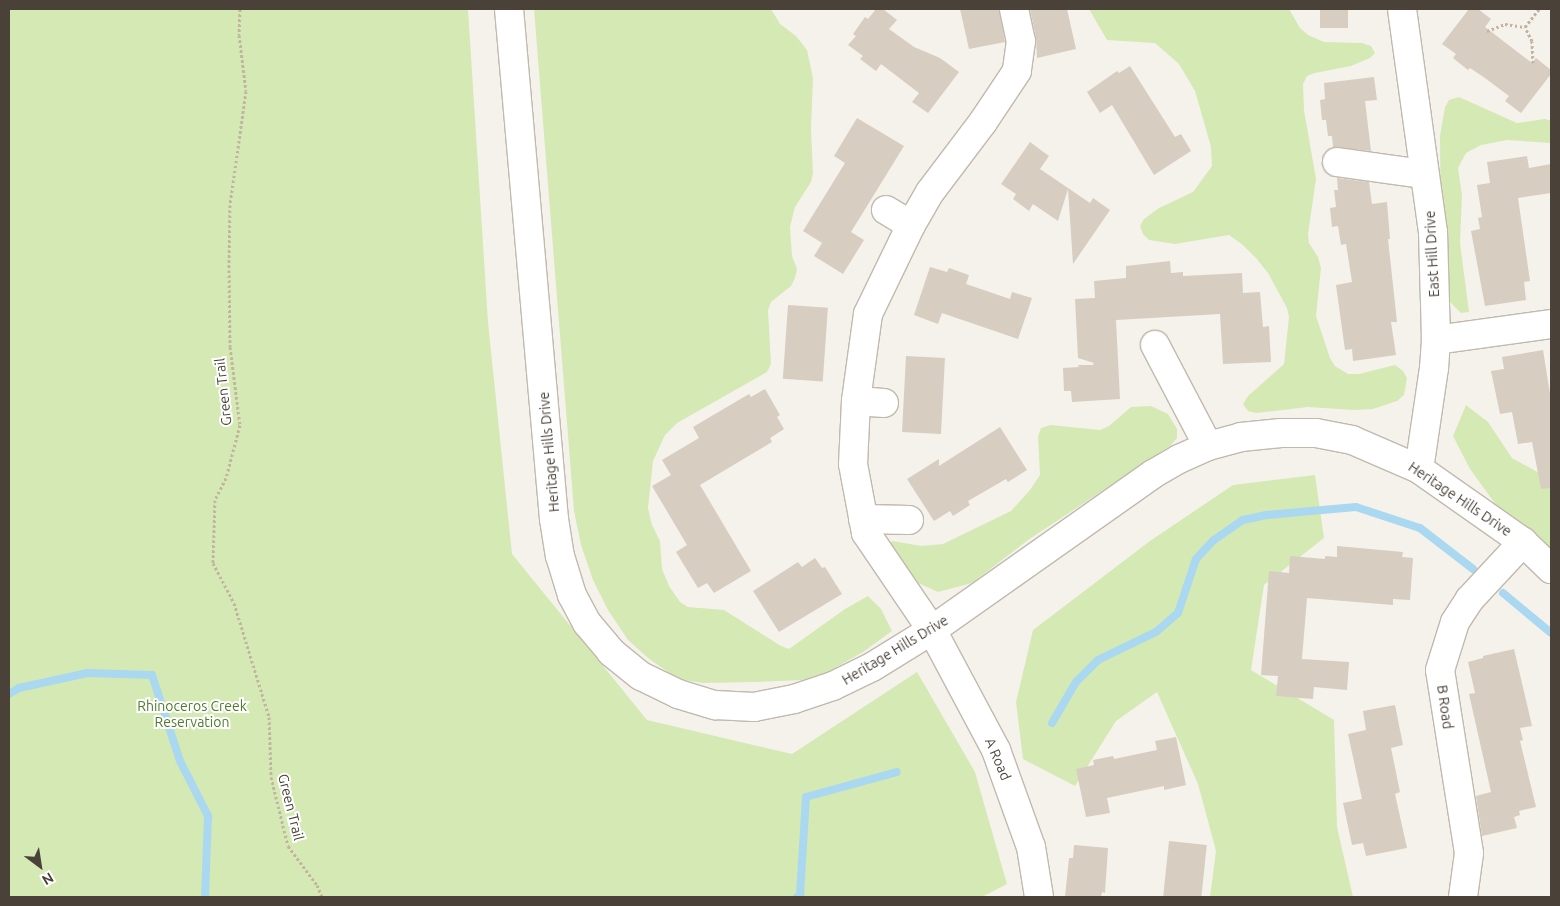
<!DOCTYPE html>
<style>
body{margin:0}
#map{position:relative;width:1560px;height:906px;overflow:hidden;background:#f5f2eb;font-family:Ubuntu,sans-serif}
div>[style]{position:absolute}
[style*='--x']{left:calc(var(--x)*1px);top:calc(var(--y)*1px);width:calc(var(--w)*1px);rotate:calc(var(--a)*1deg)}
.green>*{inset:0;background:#d5e9b5}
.stream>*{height:8px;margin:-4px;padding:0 4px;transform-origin:4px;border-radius:4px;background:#aad8f0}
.building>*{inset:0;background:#d7cdc1;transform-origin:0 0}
.path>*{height:3px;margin-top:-1.5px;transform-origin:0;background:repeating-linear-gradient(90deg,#c3b49f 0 2.5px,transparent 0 5px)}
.roads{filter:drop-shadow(1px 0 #c1b9ae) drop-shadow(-1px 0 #c1b9ae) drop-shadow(0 1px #c1b9ae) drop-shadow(0 -1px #c1b9ae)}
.minor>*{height:28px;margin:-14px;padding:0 14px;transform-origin:14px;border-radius:14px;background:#fff}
span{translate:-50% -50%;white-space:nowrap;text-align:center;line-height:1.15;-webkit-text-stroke:4px #fff;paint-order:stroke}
.street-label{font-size:14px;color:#4a4239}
.park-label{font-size:14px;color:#4f7c2c}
.frame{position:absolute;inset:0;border:10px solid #4a4239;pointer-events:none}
.north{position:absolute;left:15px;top:841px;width:50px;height:50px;-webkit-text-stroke:4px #fff;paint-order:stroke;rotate:149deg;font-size:14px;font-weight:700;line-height:20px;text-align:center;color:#4a4239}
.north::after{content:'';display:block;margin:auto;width:18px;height:22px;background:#4a4239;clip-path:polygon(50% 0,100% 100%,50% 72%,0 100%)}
</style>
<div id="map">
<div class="green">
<div style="clip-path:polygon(9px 9px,468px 9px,488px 322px,512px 554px,647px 720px,792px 754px,917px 672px,975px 772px,1007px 884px,982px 897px,9px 897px)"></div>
<div style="clip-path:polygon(534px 9px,771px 9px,780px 24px,796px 36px,807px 50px,813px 78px,811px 129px,813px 173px,811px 182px,795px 207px,790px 227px,792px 256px,797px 269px,795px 278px,791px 286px,771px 302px,768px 310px,771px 364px,767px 372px,677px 423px,665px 435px,653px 461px,648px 508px,652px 525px,660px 541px,662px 569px,669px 586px,680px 602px,688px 607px,724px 610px,781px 646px,789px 649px,845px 609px,868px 596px,881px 609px,892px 631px,863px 652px,819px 677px,802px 680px,757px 682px,703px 683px,678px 679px,648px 658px,628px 640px,608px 610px,593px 580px,581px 545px,574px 511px)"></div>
<div style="clip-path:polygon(1089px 9px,1289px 9px,1300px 28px,1308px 35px,1324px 42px,1362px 43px,1371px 46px,1375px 53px,1370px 58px,1351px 66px,1315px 73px,1307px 76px,1303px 84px,1304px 110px,1316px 179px,1308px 234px,1309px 243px,1318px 257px,1321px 268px,1316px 316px,1330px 358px,1335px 366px,1348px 374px,1359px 374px,1395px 365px,1403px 371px,1407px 378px,1404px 395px,1397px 401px,1373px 409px,1354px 410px,1308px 407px,1256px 413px,1248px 411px,1243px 404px,1248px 396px,1284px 364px,1289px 317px,1287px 308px,1268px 273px,1256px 258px,1243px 245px,1229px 235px,1175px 244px,1149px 240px,1143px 234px,1140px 226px,1144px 219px,1159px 208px,1193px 192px,1212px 166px,1211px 147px,1195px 91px,1179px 64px,1155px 43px,1107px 40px)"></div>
<div style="clip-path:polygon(1459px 97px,1517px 123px,1545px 119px,1551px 121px,1551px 143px,1507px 140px,1481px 145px,1466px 153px,1458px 168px,1462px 195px,1460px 243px,1469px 312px,1461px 313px,1448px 300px,1441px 237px,1440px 136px,1445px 107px,1449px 100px)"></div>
<div style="clip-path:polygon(1466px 405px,1488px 422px,1512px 458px,1541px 474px,1551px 473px,1551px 561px,1523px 542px,1470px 469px,1453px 436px)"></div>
<div style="clip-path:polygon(1151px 406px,1168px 414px,1177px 429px,1177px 438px,1170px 446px,1028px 540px,972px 583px,938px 592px,903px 576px,885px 546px,893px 541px,921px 546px,943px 544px,1011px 511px,1030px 490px,1040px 475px,1038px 437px,1041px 428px,1051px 425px,1100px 430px,1109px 426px,1131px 407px)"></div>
<div style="clip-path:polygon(1315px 475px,1324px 538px,1264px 585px,1251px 670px,1334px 720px,1337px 827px,1353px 897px,1210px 897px,1216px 851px,1198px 784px,1157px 692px,1116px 721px,1075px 786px,1023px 759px,1016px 702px,1033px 630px,1150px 541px,1233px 485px)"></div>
</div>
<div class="stream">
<div style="--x:1503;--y:593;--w:62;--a:39.8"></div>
<div style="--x:9;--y:694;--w:12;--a:-31"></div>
<div style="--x:19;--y:688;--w:70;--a:-12.4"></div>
<div style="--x:87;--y:673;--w:65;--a:1.8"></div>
<div style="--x:152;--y:675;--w:90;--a:72"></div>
<div style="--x:180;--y:761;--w:62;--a:63"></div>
<div style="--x:208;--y:816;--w:81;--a:92.1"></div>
<div style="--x:1052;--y:723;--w:48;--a:-59.7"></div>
<div style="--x:1076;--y:682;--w:31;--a:-45"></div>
<div style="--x:1098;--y:660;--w:64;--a:-25.8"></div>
<div style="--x:1156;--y:632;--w:29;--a:-41"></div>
<div style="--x:1178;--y:613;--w:57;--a:-71.6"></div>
<div style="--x:1196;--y:559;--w:26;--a:-47"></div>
<div style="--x:1214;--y:540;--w:35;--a:-35"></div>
<div style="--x:1243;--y:520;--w:24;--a:-12"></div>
<div style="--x:1266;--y:515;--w:90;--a:-5.1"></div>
<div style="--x:1356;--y:507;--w:67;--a:18.2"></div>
<div style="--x:1420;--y:528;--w:67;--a:37.7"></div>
<div style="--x:797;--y:897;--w:4;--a:-34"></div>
<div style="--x:800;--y:895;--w:98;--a:-86.5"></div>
<div style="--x:806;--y:797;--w:94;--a:-15.4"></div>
</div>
<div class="building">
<div style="clip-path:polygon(876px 9px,883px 9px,897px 20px,889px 29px,914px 47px,940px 58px,959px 72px,928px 113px,912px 102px,919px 93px,881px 64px,876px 71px,860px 59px,863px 56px,848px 45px,856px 36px,853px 34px,865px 17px,868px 19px)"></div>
<div style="clip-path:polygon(960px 9px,999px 9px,1005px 42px,969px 49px)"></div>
<div style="clip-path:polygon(1030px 9px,1067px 9px,1076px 49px,1037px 58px,1036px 38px)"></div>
<div style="left:1320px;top:9px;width:28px;height:19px"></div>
<div style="clip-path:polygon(1469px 9px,1478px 9px,1491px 19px,1485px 27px,1532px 63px,1536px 58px,1551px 70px,1551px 74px,1521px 113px,1505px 101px,1509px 96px,1485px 78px,1470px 68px,1468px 70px,1453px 58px,1456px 54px,1442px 44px)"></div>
<div style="clip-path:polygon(1130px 66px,1175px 137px,1181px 134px,1191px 151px,1154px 175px,1112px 105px,1100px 113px,1087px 92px,1117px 71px,1119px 73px)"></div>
<div style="clip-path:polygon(1374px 77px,1377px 100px,1365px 101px,1371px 151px,1333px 147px,1332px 136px,1328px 136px,1326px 120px,1322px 120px,1320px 100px,1325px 99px,1324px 83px)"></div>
<div style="clip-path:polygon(857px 118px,904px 146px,851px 232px,864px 240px,843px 274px,814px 256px,822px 243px,803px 231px,845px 163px,834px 156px)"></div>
<div style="clip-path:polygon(1030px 142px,1049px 156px,1040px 169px,1090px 203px,1093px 198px,1110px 210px,1073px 264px,1068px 189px,1058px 221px,1033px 204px,1029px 211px,1013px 199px,1016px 194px,1001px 184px)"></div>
<div style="clip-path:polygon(1527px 156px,1529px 168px,1551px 164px,1551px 193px,1518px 198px,1530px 281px,1524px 282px,1526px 300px,1485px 306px,1471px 231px,1480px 229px,1478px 218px,1482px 217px,1477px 185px,1490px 183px,1487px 162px)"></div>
<div style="clip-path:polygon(1337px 178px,1369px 182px,1372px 204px,1387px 202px,1390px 239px,1388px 239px,1397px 322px,1391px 322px,1396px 355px,1353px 361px,1352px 349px,1345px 350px,1336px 285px,1352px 282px,1346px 244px,1341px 245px,1338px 226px,1332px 227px,1330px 208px,1336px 207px,1334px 190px,1338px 190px)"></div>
<div style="clip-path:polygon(1170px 261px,1171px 273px,1183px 272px,1183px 276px,1242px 273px,1243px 293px,1260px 292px,1263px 327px,1269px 326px,1271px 362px,1223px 364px,1220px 314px,1116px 320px,1120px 399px,1072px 402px,1071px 391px,1064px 391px,1063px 368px,1079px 367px,1078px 365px,1093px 365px,1094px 363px,1078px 358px,1075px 299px,1095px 298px,1094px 281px,1126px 278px,1126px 266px)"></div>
<div style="clip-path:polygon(930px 267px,947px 272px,949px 268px,969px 275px,966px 284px,1010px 299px,1012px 292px,1032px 298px,1018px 339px,942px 313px,938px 324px,914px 315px)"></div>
<div style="left:788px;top:305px;width:40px;height:74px;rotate:4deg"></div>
<div style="clip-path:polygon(1543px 350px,1551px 400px,1551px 488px,1541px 489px,1532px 442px,1518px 444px,1512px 412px,1500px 414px,1491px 371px,1504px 369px,1502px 357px)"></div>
<div style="left:906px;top:356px;width:39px;height:76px;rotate:3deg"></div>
<div style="clip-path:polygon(765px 389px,780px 415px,777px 417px,784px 429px,770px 438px,772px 442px,700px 485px,751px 571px,714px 593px,707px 583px,698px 588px,676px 552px,687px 545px,652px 486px,671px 475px,662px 460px,699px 438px,693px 427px,749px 394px,751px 397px)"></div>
<div style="clip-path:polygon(1000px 427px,1027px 470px,1008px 482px,1006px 479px,968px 501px,970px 505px,953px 516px,950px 511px,934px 521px,907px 479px,939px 459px,939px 466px)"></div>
<div style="clip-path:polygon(1337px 546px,1403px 552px,1402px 557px,1413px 558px,1410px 600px,1393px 599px,1393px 605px,1307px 598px,1302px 659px,1349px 662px,1347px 690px,1314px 687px,1313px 699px,1276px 696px,1278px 676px,1261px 675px,1269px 571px,1289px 573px,1290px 556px,1325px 559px,1325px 556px,1337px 557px)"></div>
<div style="clip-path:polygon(815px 558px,822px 568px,825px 567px,842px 594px,779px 632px,753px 591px,798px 562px,802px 567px)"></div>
<div style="clip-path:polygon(1514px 649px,1532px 726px,1520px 728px,1523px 740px,1520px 741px,1536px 807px,1519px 811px,1520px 815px,1514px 817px,1517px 828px,1482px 836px,1476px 796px,1491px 792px,1469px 694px,1475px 693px,1468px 662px,1483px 658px,1483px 656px)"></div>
<div style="clip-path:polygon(1395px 705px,1403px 745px,1391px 748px,1400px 792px,1395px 794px,1407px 848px,1366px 856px,1363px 843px,1352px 845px,1343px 803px,1362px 799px,1348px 734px,1366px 730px,1363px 711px)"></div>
<div style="clip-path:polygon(1176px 737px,1186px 785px,1164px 790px,1164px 786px,1107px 798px,1110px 813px,1086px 817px,1076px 769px,1094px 765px,1093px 760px,1113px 756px,1114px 759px,1157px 750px,1155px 741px)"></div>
<div style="left:1169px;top:841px;width:38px;height:56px;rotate:6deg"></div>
<div style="clip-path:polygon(1074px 845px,1108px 848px,1105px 893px,1102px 892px,1101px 897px,1065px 897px,1069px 858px,1073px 858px)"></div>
</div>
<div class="path">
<div style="--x:240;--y:9;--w:26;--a:92"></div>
<div style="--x:239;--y:35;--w:56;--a:82.9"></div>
<div style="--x:246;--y:91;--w:115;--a:98"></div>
<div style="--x:230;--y:205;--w:65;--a:90.9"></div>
<div style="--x:229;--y:270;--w:77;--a:89.3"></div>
<div style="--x:230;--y:347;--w:79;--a:82.7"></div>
<div style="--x:240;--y:425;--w:55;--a:104.8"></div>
<div style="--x:226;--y:478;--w:25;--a:117"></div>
<div style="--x:215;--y:500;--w:63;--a:91.8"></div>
<div style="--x:213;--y:563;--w:45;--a:62.3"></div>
<div style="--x:234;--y:603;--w:119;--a:72.9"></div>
<div style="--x:269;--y:717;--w:60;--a:88.1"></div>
<div style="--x:271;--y:777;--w:71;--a:76.2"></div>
<div style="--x:288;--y:846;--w:49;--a:53.4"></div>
<div style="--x:317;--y:885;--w:13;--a:67"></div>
<div style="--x:1487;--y:31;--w:19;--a:-21"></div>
<div style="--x:1505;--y:24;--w:20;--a:9"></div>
<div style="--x:1533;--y:63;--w:22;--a:-93"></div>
<div style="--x:1532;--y:41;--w:16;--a:-117"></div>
<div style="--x:1525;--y:27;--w:23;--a:-52"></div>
</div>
<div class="roads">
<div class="minor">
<div style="--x:509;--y:9;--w:512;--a:84.96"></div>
<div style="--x:554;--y:519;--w:37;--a:81"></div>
<div style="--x:560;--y:556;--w:41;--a:72.9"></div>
<div style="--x:572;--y:595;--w:32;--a:62"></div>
<div style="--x:587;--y:623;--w:38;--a:50"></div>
<div style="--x:611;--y:652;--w:38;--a:39"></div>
<div style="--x:641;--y:676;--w:41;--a:25.9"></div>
<div style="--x:678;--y:694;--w:39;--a:17"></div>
<div style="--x:715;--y:705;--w:39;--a:3"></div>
<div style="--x:754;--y:707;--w:41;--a:-11.3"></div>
<div style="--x:794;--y:699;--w:41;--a:-18.4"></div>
<div style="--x:833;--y:686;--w:43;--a:-26"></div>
<div style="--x:872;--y:667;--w:70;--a:-31.7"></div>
<div style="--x:932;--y:630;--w:271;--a:-35.2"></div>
<div style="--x:1153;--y:474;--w:30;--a:-30"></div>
<div style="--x:1179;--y:459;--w:32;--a:-24"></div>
<div style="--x:1208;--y:446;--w:34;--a:-15"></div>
<div style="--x:1241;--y:437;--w:40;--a:-5.7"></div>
<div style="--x:1281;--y:433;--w:35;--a:0"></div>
<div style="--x:1316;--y:433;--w:37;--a:11"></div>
<div style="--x:1352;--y:440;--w:73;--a:23.4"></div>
<div style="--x:1419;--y:469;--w:127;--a:35.1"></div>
<div style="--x:1523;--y:542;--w:39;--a:44"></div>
<div style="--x:1014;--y:9;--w:33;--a:78"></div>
<div style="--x:1021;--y:41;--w:30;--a:98"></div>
<div style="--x:1017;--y:71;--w:61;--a:123.7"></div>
<div style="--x:983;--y:122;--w:88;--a:127.1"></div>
<div style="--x:930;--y:192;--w:38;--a:120"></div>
<div style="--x:911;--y:225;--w:99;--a:115.8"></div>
<div style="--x:868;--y:314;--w:88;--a:97.9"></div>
<div style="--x:856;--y:401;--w:63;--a:92.7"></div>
<div style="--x:853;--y:464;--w:70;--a:79.3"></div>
<div style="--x:866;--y:533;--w:117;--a:55.8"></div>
<div style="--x:932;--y:630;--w:136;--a:61.9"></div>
<div style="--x:996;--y:750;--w:103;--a:70.2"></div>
<div style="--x:1031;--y:847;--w:51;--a:80.9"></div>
<div style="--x:1402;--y:9;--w:225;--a:82.1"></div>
<div style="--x:1433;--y:232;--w:108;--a:88.4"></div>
<div style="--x:1436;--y:340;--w:28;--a:94"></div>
<div style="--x:1434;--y:368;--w:102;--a:98.4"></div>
<div style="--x:1337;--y:162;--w:88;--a:7.9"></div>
<div style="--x:886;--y:210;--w:29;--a:31"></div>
<div style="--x:1436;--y:340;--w:116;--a:-7.9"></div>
<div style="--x:1155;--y:345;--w:114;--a:62.3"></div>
<div style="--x:856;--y:401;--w:28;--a:4"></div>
<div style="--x:863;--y:519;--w:46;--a:1.2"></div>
<div style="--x:1463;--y:897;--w:44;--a:-82.2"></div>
<div style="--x:1469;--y:853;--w:185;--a:-99"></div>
<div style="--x:1440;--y:670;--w:50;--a:-72.6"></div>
<div style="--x:1455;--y:622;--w:27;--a:-57"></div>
<div style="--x:1470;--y:599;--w:78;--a:-47.1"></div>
</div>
</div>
<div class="street-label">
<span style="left:1432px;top:254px;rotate:-93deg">East Hill Drive</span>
<span style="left:223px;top:392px;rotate:-96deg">Green Trail</span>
<span style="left:549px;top:452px;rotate:-95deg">Heritage Hills Drive</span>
<span style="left:1460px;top:499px;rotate:34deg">Heritage Hills Drive</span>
<span style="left:895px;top:650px;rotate:-31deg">Heritage Hills Drive</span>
<span style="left:1445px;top:707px;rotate:82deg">B Road</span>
<span style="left:998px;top:759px;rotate:67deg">A Road</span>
<span style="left:291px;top:807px;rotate:76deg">Green Trail</span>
</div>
<div class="park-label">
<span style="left:192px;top:714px">Rhinoceros Creek<br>Reservation</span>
</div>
<div class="frame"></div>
<div class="north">N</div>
</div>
